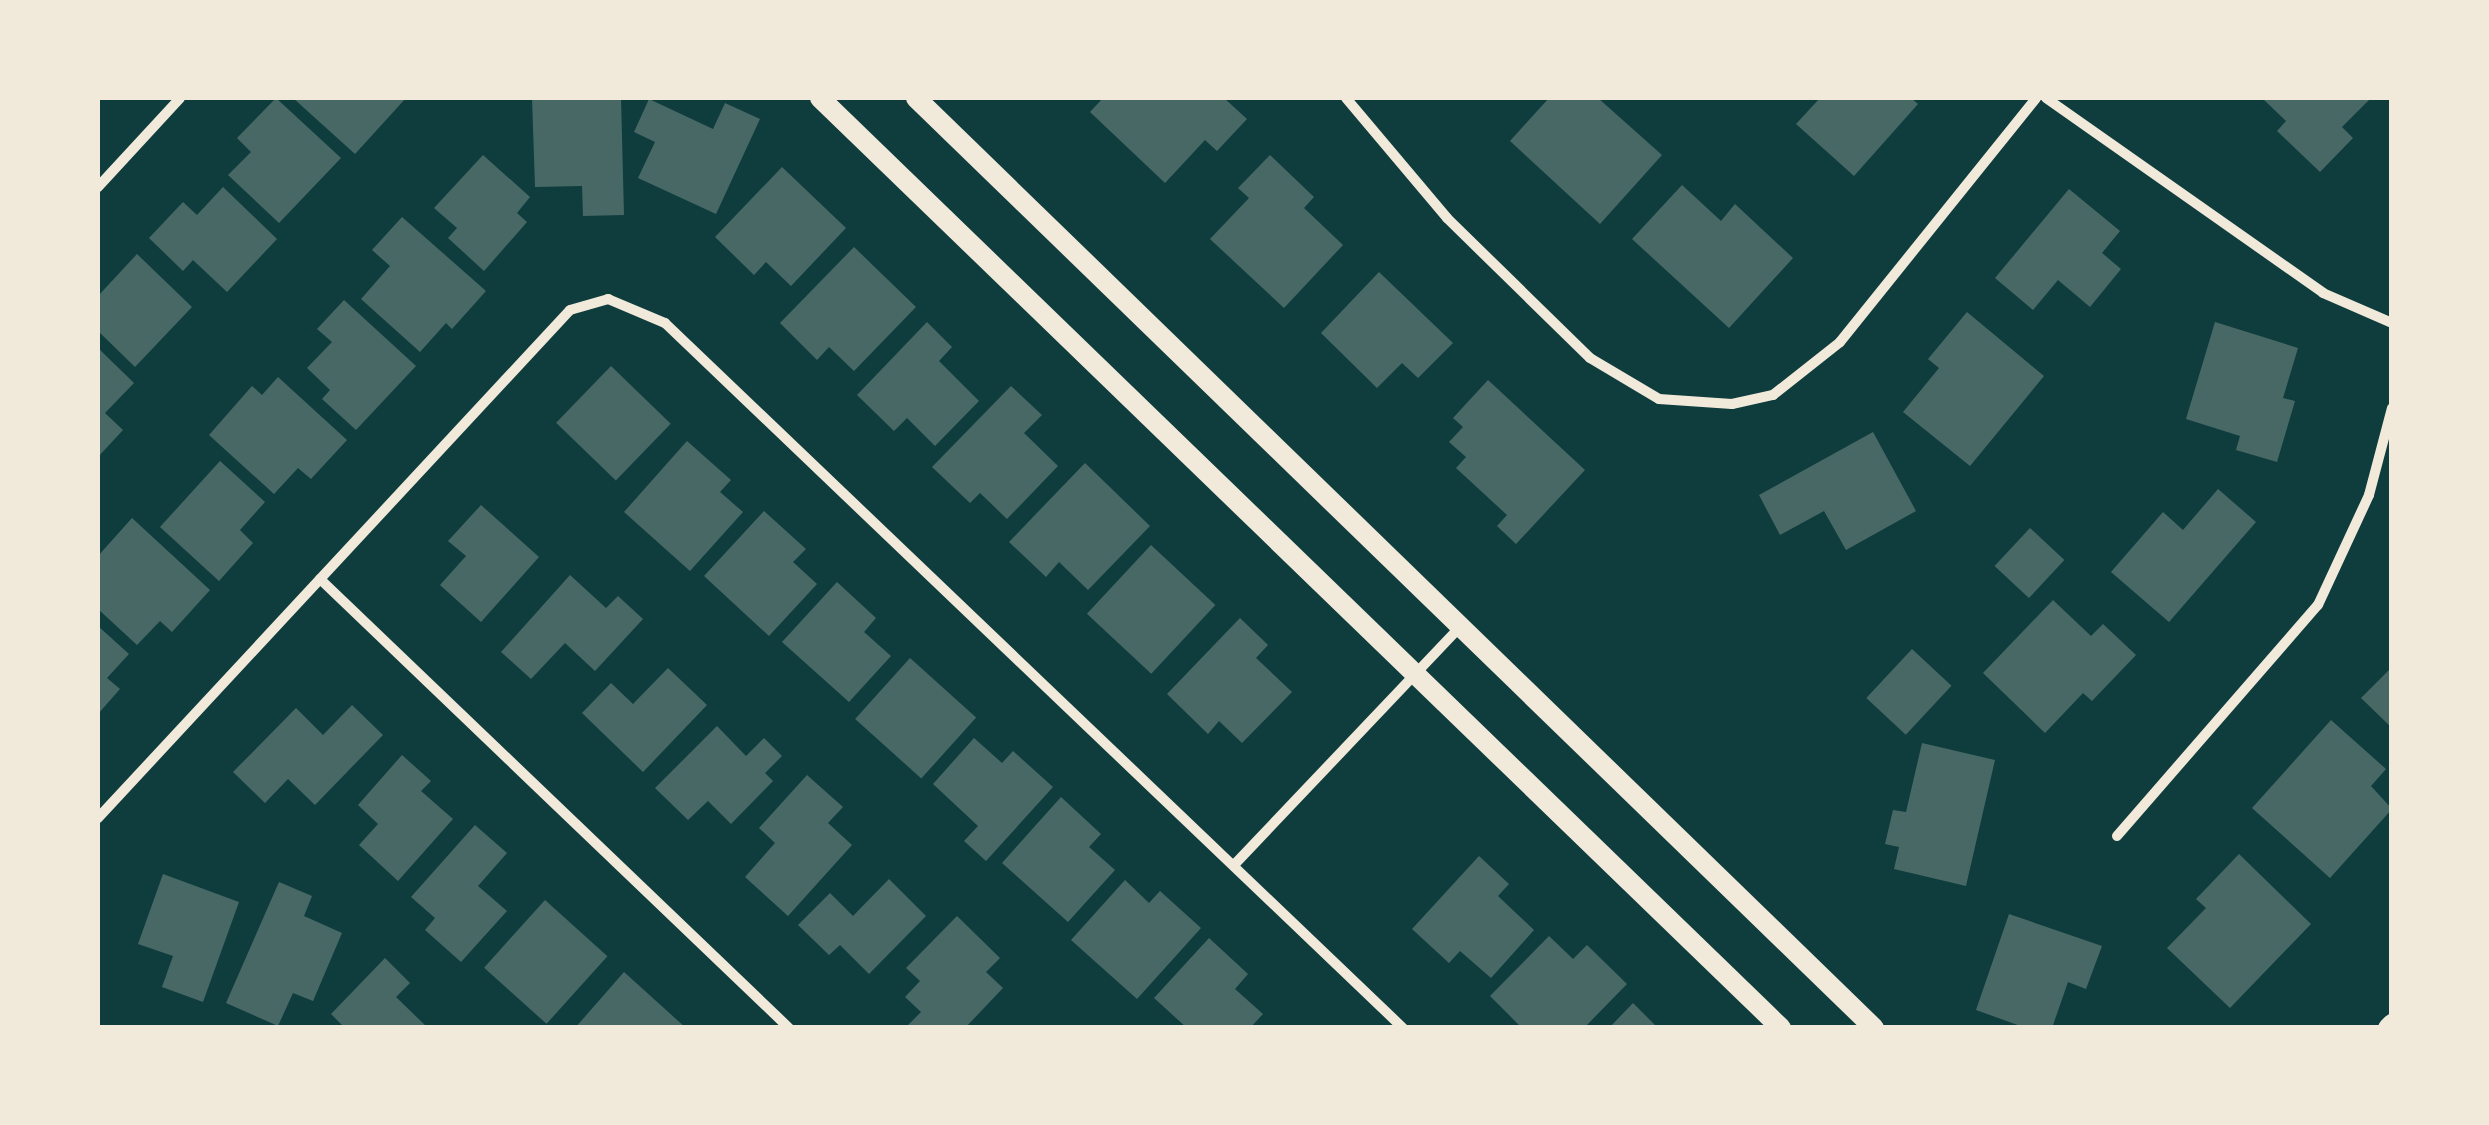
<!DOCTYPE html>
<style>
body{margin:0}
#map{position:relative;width:2489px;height:1125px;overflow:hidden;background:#0f3d3e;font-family:Signika,sans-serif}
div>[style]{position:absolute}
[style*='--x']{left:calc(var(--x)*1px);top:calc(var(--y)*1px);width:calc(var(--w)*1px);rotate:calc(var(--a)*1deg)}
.building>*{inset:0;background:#486865;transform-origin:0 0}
.minor>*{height:10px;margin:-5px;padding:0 5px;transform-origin:5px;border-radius:5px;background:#f1e9da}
.secondary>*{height:20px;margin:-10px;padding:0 10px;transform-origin:10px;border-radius:10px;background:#f1e9da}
span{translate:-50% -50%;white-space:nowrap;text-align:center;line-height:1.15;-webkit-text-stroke:8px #f1e9da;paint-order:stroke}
.frame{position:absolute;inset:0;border:100px solid #f1e9da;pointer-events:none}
</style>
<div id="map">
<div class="building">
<div style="clip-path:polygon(276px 98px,341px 158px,279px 223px,228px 175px,251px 152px,237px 138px)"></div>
<div style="clip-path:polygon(293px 98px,406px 98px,355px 154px)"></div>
<div style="clip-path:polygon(532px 98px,621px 98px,624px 215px,583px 216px,582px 186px,535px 187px)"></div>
<div style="clip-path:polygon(1103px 98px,1224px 98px,1247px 119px,1217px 151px,1205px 140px,1165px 183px,1090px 112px)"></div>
<div style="clip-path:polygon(1549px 98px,1598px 98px,1662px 155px,1600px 224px,1510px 141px)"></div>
<div style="clip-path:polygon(1820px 98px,1911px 98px,1918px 104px,1854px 176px,1796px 124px)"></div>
<div style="clip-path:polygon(2262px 98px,2371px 98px,2342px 127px,2353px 138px,2320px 172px,2277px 131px,2286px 121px)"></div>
<div style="clip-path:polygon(649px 99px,713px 129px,725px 103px,760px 119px,716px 214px,638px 178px,655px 142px,634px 132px)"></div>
<div style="clip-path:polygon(483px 155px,530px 197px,517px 213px,527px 222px,484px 271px,448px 238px,457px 228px,434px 208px)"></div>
<div style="clip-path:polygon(1270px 155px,1314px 197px,1304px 208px,1343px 245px,1284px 308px,1210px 239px,1249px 198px,1238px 188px)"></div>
<div style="clip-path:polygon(782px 167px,846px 228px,791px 286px,766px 262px,754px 275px,715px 237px)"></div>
<div style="clip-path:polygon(1682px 185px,1721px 221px,1735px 204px,1793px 258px,1729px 328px,1632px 239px)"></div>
<div style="clip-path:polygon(223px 187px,277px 239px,227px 292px,193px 260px,183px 271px,149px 238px,183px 202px,197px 215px)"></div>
<div style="clip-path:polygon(2069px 189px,2120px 231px,2102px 253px,2121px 269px,2090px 307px,2058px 280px,2033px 310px,1995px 278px)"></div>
<div style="clip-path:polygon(402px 217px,486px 291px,452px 329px,446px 323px,420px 352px,361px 299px,390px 266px,372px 250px)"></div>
<div style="clip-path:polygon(854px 247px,916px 307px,854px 371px,829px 347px,817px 360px,780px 323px)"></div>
<div style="clip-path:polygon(137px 254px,192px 307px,135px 367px,98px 331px,98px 296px)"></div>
<div style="clip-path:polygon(1379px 272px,1453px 343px,1418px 378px,1402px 363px,1377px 388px,1321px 333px)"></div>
<div style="clip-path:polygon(344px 300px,416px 366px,356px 430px,322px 399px,330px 390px,307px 368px,332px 342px,317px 329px)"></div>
<div style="clip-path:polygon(1967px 312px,2044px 376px,1970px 466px,1903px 412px,1939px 368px,1928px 359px)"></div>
<div style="clip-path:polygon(927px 322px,952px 347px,939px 361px,979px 401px,935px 446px,907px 418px,894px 431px,857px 395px)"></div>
<div style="clip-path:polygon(2215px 322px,2298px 348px,2283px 398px,2295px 401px,2277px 462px,2236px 450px,2240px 436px,2186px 419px)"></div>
<div style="clip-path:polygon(98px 348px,134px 383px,105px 413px,123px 430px,98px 457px)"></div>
<div style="left:611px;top:366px;width:83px;height:79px;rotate:44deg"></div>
<div style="clip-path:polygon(278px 377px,347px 440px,311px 479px,298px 468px,274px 494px,209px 435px,252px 386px,262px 395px)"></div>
<div style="clip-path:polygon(1488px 380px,1585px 470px,1516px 544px,1497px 526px,1507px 515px,1456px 468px,1466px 457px,1449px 442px,1463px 427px,1453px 418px)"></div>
<div style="clip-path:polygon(1011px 386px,1042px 415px,1024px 433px,1058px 466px,1007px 519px,980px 493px,970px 503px,932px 467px)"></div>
<div style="clip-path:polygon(1873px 432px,1916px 511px,1846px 550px,1824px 511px,1780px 535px,1759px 495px)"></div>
<div style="clip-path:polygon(687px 441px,731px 480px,720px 492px,743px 512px,690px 571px,624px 512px)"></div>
<div style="clip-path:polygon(220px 461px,265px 502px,240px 530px,253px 543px,219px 581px,160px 527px)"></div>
<div style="clip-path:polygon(1085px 463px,1150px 526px,1088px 590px,1059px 562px,1046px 577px,1009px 542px)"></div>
<div style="clip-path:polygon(2218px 489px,2256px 522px,2169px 622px,2111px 572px,2163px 512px,2183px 530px)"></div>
<div style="clip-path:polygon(481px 505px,539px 557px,481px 622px,440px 585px,466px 556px,448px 541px)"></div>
<div style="clip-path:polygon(764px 511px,806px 549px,793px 562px,817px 584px,769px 636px,704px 576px)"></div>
<div style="clip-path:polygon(132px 518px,210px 590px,172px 632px,160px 621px,137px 645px,98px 609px,98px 556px)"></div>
<div style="left:2030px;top:528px;width:47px;height:52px;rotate:43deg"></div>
<div style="left:1151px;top:545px;width:88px;height:94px;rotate:43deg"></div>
<div style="clip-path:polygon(570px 575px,606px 608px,618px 596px,643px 619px,595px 671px,565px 643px,531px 679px,501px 652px)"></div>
<div style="clip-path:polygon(837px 582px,876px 618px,864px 632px,891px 656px,849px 702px,782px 642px)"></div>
<div style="clip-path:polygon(2053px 600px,2091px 636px,2103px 624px,2136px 655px,2092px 701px,2083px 693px,2045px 733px,1983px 673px)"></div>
<div style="clip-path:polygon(1240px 618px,1268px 645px,1256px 658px,1292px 692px,1242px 743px,1219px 721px,1208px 734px,1167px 694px)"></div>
<div style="clip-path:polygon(98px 626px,129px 654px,107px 678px,120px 689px,98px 714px)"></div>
<div style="left:1912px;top:649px;width:54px;height:67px;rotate:43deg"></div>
<div style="left:910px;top:658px;width:89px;height:82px;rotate:42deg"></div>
<div style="clip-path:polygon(2392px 667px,2392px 728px,2361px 698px)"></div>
<div style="clip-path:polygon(668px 668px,707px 705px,643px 772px,582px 713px,611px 683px,633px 704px)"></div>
<div style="clip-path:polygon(352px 705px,383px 735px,315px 805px,288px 779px,265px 803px,233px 772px,296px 708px,323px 735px)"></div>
<div style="clip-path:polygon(2331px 720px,2386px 769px,2371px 786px,2392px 809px,2330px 878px,2252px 808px)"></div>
<div style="clip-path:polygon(717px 726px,746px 756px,764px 738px,782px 756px,765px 773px,773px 781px,731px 824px,708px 801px,688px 820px,655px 788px)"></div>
<div style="clip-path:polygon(974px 738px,1002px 763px,1013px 751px,1053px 787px,986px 861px,964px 841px,978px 826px,933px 784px)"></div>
<div style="clip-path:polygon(1922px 743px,1995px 760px,1966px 886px,1894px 869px,1899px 847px,1885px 844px,1893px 810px,1906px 812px)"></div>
<div style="clip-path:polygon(402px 755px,431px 781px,421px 791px,453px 819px,398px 881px,359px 845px,378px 824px,358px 805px)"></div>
<div style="clip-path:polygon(807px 775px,843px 807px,828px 823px,852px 845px,788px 916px,745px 877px,775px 843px,759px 828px)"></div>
<div style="clip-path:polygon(1061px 797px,1101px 834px,1089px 847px,1115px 870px,1068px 922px,1002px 863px)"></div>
<div style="clip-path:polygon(475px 825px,507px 853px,478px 886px,507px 911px,461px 962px,425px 930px,435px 918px,411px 897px)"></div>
<div style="clip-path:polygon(2239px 854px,2311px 924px,2230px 1008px,2167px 948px,2206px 908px,2196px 899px)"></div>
<div style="clip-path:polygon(1479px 856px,1509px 884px,1498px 896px,1534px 930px,1491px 978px,1460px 951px,1449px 963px,1412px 929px)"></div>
<div style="clip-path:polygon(163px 874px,239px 902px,203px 1002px,162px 987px,173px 956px,138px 944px)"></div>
<div style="clip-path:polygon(889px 879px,926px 916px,869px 974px,840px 945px,829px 955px,798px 925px,830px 893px,853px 916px)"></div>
<div style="clip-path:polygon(1125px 880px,1149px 903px,1160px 891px,1201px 928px,1137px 999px,1071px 940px)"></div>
<div style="clip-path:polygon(279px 882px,312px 896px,304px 916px,342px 933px,313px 1001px,293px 993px,278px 1026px,226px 1003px)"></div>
<div style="left:545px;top:900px;width:84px;height:91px;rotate:42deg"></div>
<div style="clip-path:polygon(2009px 914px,2102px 946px,2086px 989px,2068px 982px,2052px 1028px,2026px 1028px,1976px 1010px)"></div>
<div style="clip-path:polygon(957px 916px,1000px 958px,986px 972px,1003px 988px,965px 1028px,905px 1028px,921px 1012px,905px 997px,920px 981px,906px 968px)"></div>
<div style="clip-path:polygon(1549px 936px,1573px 959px,1587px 945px,1627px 984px,1584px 1028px,1522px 1028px,1490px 996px)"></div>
<div style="clip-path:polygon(1209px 938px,1248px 974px,1235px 989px,1263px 1014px,1250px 1028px,1187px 1028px,1154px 998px)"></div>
<div style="clip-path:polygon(385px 958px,410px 983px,396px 997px,428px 1028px,345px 1028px,331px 1014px)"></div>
<div style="clip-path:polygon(624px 972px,686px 1028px,575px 1028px)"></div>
<div style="clip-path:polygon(1633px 1003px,1658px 1028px,1609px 1028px)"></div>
</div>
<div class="minor">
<div style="--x:1346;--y:98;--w:157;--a:49.9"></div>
<div style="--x:1447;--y:218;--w:200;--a:44.4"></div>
<div style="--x:1590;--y:358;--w:80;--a:30.7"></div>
<div style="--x:1659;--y:399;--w:73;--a:3.9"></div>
<div style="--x:1732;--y:404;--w:42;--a:-12.4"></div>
<div style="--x:1773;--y:395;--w:85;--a:-38.3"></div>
<div style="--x:1840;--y:342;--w:313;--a:-51.2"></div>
<div style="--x:2046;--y:98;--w:339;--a:35.1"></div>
<div style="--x:2323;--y:293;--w:75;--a:23.5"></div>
<div style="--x:98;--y:187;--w:121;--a:-47.3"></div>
<div style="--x:320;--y:579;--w:649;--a:43.75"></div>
<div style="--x:98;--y:818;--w:693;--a:-47.1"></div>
<div style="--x:570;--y:310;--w:40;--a:-16"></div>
<div style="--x:608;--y:299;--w:62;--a:22.8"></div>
<div style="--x:665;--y:323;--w:1021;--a:43.69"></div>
<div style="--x:2117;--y:836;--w:306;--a:-49"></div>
<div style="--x:2318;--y:605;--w:121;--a:-65.1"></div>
<div style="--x:2369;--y:495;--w:90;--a:-75.2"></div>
<div style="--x:1234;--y:865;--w:328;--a:-46.5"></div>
</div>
<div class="secondary">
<div style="--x:820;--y:98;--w:1337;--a:44.06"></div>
<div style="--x:916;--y:98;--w:1335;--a:44.15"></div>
<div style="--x:2388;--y:1028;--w:6;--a:-45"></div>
</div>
<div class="frame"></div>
</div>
